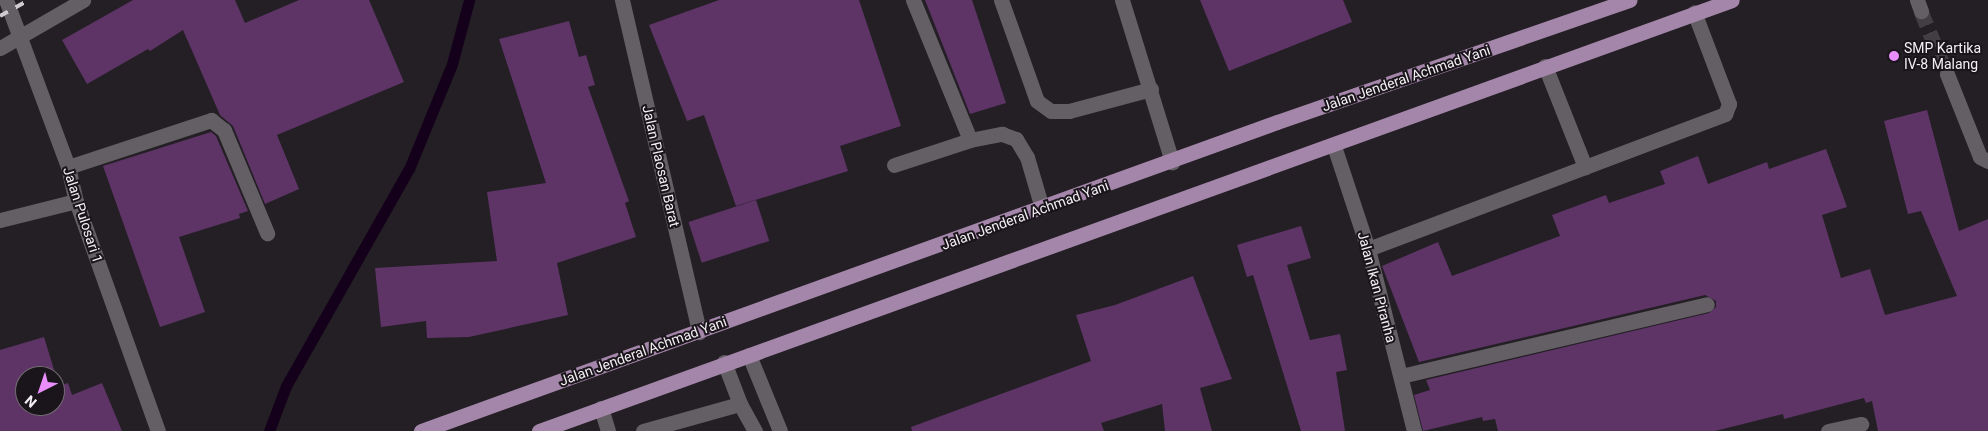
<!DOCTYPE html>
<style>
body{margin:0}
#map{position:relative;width:1988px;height:431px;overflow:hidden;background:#231f24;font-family:Roboto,sans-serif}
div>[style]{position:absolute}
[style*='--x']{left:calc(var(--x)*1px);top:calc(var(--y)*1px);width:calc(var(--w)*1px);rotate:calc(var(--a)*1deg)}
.stream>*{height:11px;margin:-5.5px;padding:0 5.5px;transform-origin:5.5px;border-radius:5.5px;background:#14001a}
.building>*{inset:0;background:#5e3467;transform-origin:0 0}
.minor-tunnel>*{height:15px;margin-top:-7.5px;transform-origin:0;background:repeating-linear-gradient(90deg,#423e43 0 15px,transparent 0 23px)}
.minor>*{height:15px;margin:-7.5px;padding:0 7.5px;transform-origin:7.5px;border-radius:7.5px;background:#645f65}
.major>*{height:15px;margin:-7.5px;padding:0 7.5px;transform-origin:7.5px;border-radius:7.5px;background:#a586ab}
.rail>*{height:4px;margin-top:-2px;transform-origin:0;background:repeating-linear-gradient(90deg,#cfcbcf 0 9px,transparent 0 18px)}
.dots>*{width:14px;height:14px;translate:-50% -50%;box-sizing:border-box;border:2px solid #1a151b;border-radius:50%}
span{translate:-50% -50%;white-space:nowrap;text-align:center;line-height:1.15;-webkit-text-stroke:4px #1a151b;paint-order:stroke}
.poi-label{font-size:14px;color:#f3eff3}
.left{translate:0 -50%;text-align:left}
.street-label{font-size:14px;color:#f3eff3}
.north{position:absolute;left:15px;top:366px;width:50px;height:50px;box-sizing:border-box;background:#1a151b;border:1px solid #716c71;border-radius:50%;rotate:221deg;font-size:14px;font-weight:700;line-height:20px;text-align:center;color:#f3eff3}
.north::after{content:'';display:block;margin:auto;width:18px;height:22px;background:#ea8dfd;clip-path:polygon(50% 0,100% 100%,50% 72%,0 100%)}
</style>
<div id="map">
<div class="stream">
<div style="--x:269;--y:431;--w:48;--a:-69.3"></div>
<div style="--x:286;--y:386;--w:249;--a:-60.5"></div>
<div style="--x:409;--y:169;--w:113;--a:-67.7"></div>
<div style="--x:452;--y:64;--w:66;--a:-75.1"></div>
</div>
<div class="building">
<div style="clip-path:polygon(133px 0,235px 0,245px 23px,299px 0,369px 0,404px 82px,277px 135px,299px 189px,265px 204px,233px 126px,220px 115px,183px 30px,150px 51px,148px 49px,87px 84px,62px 40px)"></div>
<div style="clip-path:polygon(719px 0,859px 0,901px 126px,840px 146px,848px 171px,736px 206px,704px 115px,687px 121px,649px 25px)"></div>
<div style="clip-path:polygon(925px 0,972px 0,1006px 103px,970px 114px)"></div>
<div style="clip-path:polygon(1200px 0,1343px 0,1352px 22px,1229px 71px)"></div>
<div style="clip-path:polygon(569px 21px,579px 57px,586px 55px,595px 85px,588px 87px,629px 201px,625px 203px,636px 237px,557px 263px,568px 315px,469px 337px,427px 338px,426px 321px,381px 327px,375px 268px,497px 261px,487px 192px,546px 183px,499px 39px)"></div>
<div style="clip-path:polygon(1927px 110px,1959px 231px,1988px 219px,1988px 431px,1878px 431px,1872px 401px,1866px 403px,1864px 398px,1784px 419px,1783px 414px,1715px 431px,1498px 431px,1495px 419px,1483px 421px,1482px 417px,1423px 431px,1414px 395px,1430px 390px,1426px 380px,1709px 313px,1716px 307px,1716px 301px,1705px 295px,1419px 362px,1382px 266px,1438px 242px,1452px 276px,1560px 236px,1552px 215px,1606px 195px,1609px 203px,1665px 184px,1660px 171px,1698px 156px,1708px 184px,1767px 162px,1769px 169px,1826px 149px,1847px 207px,1822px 215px,1841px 278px,1870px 269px,1885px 315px,1957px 296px,1921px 211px,1908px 214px,1884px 121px)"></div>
<div style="clip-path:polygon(211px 132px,216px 136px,248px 211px,239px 214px,240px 218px,179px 237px,205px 312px,160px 327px,103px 166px)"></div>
<div style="left:756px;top:200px;width:43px;height:71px;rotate:72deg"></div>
<div style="clip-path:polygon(1301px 226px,1311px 258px,1287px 265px,1310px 340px,1340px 334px,1347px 370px,1336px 372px,1345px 431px,1301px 431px,1253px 275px,1247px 277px,1237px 245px)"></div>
<div style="clip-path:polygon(1193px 276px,1232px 379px,1200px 388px,1212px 431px,1165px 431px,1162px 404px,1101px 423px,1104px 431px,912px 431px,911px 427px,1091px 361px,1076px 315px,1115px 305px)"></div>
<div style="clip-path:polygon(evenodd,44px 337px,59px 386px,68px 383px,72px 395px,102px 383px,122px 431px,0 431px,0 350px,44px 337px,25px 376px,55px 376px,55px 406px,25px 406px,25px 376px)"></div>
</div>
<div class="minor-tunnel">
<div style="--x:1921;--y:11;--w:68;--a:67.6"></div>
</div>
<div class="minor">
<div style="--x:6;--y:0;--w:178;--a:69.6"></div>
<div style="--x:68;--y:167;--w:35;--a:77"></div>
<div style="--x:76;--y:201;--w:244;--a:70.4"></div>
<div style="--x:622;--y:0;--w:341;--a:76.9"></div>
<div style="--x:913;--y:0;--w:151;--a:67.8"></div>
<div style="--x:1001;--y:0;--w:107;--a:70.4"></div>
<div style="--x:1037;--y:101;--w:17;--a:36"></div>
<div style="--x:1051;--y:111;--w:18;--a:0"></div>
<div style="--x:1069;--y:111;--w:85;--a:-15"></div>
<div style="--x:1122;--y:0;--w:170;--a:72.8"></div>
<div style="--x:1917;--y:0;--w:12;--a:70"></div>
<div style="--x:0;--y:48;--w:96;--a:-30"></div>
<div style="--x:1545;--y:66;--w:109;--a:68.4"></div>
<div style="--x:1947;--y:74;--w:89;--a:68.3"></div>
<div style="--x:1980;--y:157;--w:9;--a:27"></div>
<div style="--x:1334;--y:146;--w:108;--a:71.7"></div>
<div style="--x:1368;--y:249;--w:188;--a:75.8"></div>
<div style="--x:894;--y:165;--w:80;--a:-18.2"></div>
<div style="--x:970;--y:140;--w:33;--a:-11"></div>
<div style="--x:1002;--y:134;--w:15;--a:20"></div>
<div style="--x:1016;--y:139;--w:21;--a:59"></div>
<div style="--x:1027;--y:157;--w:53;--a:73.6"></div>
<div style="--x:68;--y:167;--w:151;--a:-18.2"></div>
<div style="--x:211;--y:120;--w:16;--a:38"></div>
<div style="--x:224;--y:130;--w:112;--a:67.3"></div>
<div style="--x:0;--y:220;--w:78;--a:-14"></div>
<div style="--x:1368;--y:249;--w:382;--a:-20.7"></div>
<div style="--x:1725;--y:114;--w:11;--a:-68"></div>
<div style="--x:1729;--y:104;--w:98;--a:-110.8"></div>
<div style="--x:749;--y:355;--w:82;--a:67.8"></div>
<div style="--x:724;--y:362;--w:45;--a:69.1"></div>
<div style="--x:740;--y:404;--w:31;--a:61"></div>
<div style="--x:1401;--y:376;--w:314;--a:-13.2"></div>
<div style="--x:601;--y:408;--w:24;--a:73"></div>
<div style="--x:643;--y:431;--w:101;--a:-15.6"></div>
<div style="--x:1828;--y:431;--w:34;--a:-12"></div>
</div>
<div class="major">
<div style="--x:421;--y:431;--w:910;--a:-19.85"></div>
<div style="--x:1277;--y:122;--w:373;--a:-19.1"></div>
<div style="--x:539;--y:431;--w:1268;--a:-19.86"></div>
</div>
<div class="rail">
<div style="--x:0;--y:16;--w:33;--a:-29"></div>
</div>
<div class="dots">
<div style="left:1894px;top:56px;background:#ea8dfd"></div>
</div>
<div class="poi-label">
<span class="left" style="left:1904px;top:56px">SMP Kartika<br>IV-8 Malang</span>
</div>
<div class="street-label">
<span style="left:1406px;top:78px;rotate:-19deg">Jalan Jenderal Achmad Yani</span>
<span style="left:661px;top:166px;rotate:77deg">Jalan Plaosan Barat</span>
<span style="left:83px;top:215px;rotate:72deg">Jalan Pulosari 1</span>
<span style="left:1025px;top:215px;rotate:-20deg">Jalan Jenderal Achmad Yani</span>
<span style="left:1377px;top:287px;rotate:75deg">Jalan Ikan Piranha</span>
<span style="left:643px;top:351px;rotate:-20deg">Jalan Jenderal Achmad Yani</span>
</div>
<div class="north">N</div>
</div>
